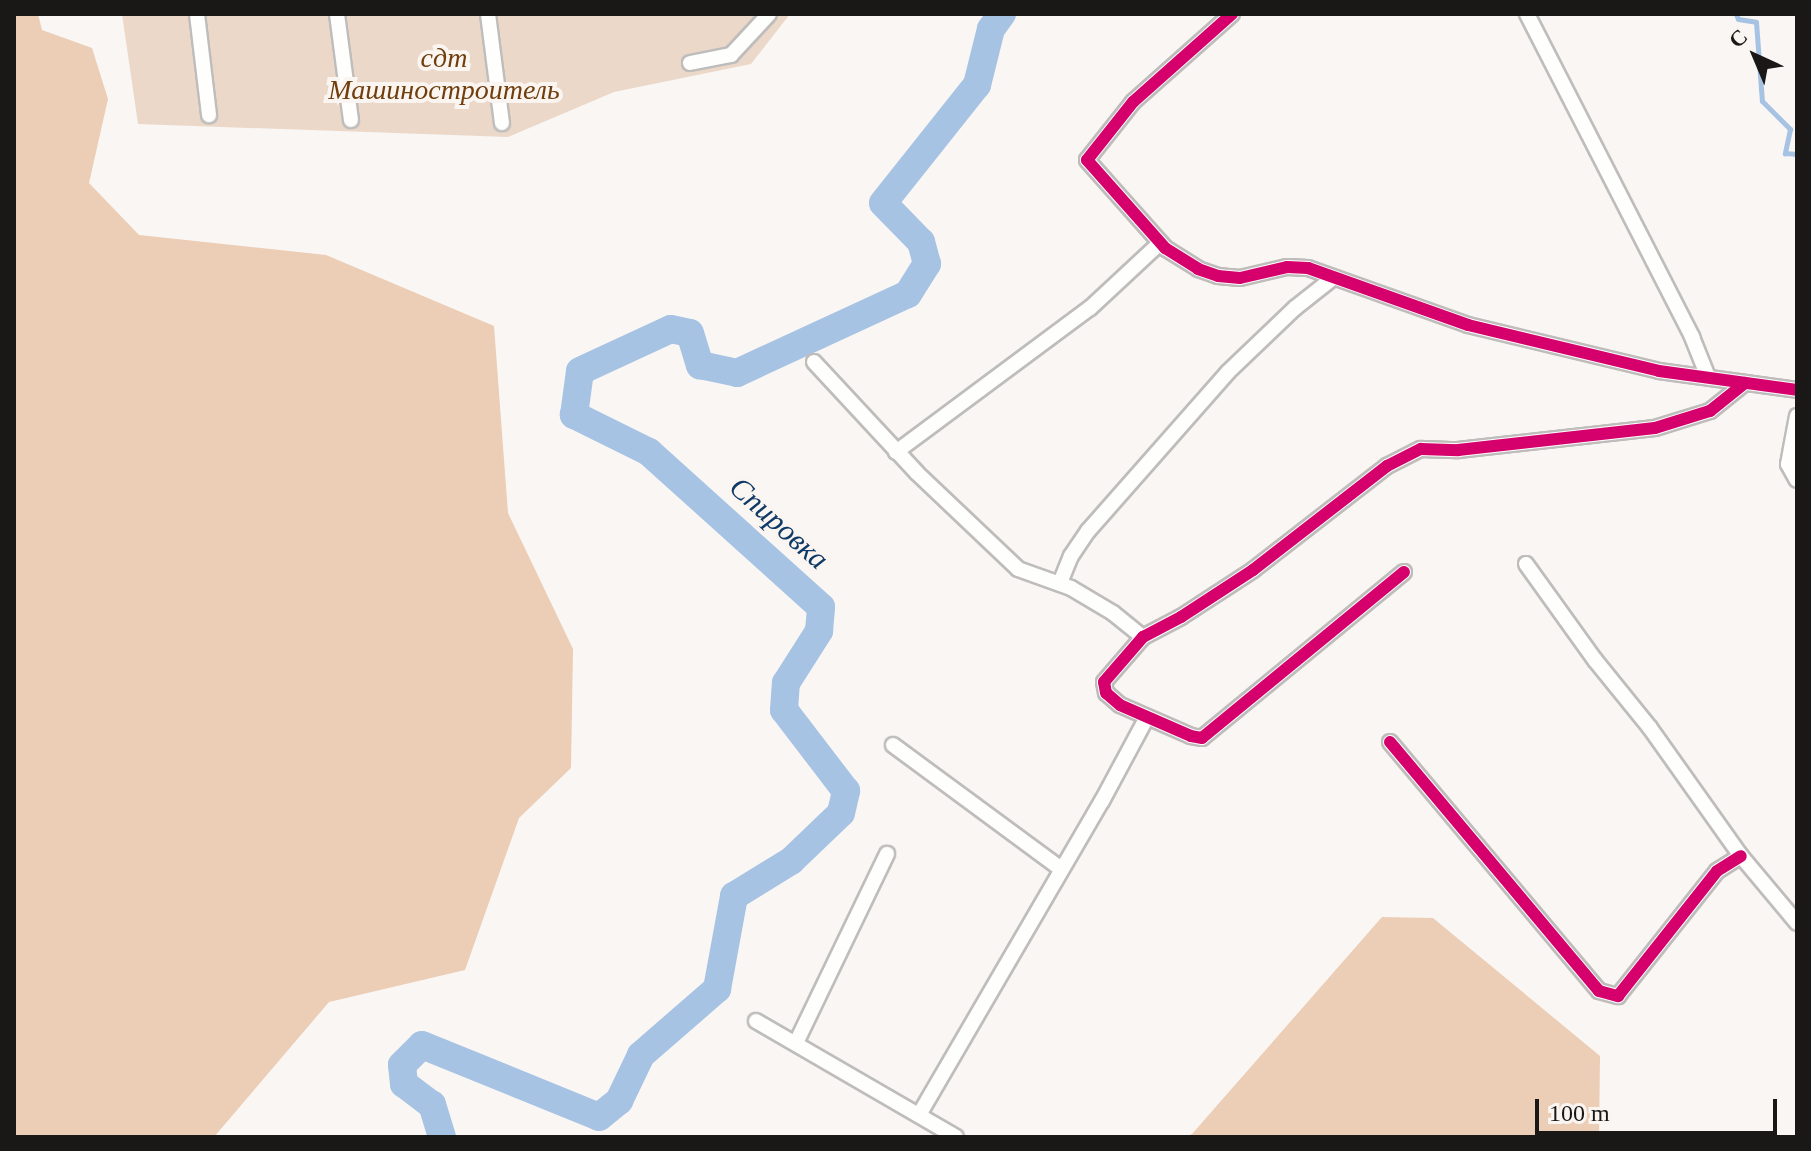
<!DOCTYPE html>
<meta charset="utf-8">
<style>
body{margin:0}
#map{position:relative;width:1811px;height:1151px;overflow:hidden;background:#f9f6f3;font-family:"Times New Roman",serif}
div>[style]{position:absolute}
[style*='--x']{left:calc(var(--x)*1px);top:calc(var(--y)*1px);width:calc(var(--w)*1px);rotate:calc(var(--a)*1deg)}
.green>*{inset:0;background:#ebd8c9}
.forest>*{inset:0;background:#eccdb5}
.stream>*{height:5px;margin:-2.5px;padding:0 2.5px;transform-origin:2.5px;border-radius:2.5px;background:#a7c3e4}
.river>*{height:28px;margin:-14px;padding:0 14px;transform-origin:14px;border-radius:14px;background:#a7c3e4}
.roads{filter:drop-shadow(2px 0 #bfbdbb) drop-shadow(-2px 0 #bfbdbb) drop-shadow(0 2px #bfbdbb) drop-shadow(0 -2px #bfbdbb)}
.minor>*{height:14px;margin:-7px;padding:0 7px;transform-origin:7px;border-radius:7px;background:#fefefd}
.cycleway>*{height:12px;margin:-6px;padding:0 6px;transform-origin:6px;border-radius:6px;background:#d6006c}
span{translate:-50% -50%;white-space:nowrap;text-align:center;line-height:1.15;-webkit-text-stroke:8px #fbf5f1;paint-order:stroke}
.park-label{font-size:28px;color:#703e0d;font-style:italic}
.water-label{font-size:30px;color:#0f3966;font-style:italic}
.frame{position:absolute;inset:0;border:16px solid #1a1817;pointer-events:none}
.north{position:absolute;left:1715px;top:16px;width:80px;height:80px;-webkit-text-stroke:6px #fbf5f1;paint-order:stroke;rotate:316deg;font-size:22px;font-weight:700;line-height:32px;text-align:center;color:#1a1817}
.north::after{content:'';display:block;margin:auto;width:28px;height:36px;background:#1a1817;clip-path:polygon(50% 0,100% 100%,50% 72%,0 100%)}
.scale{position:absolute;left:1535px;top:1099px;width:242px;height:36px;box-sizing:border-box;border:4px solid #1a1817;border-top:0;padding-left:10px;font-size:24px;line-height:28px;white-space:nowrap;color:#1a1817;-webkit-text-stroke:6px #fbf5f1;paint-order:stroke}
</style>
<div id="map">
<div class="green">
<div style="clip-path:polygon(122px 14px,790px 14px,751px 64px,614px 92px,508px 137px,138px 124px)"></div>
</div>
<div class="forest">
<div style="clip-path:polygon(14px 14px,38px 14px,42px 30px,92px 48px,108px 99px,89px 183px,139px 235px,326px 255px,494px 326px,508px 513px,573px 649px,571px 768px,519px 818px,465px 970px,329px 1002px,214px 1137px,14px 1137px)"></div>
<div style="clip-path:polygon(1382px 917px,1433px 918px,1600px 1056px,1599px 1137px,1184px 1137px,1192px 1134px)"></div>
</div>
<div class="stream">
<div style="--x:1736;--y:14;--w:5;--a:68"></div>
<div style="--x:1738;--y:19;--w:18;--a:9"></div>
<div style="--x:1756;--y:22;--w:79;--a:85.7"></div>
<div style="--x:1762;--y:101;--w:40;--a:45"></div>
<div style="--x:1790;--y:129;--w:25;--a:102"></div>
<div style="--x:1785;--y:153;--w:12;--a:5"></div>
</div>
<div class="river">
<div style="--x:442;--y:1137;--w:34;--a:-107"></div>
<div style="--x:432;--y:1105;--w:35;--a:-143"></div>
<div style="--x:404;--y:1084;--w:19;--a:-96"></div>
<div style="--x:402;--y:1065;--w:28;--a:-45"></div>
<div style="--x:422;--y:1045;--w:191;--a:22.1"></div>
<div style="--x:599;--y:1117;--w:26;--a:-39"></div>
<div style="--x:619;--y:1101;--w:51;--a:-64.4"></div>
<div style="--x:641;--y:1055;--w:101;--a:-41"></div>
<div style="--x:717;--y:989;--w:95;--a:-79.6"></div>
<div style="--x:734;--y:896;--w:67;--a:-31.6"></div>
<div style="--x:791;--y:861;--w:69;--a:-43.8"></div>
<div style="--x:841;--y:813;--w:23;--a:-77"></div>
<div style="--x:846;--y:791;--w:102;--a:-127.4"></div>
<div style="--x:784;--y:710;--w:27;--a:-86"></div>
<div style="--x:786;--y:683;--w:62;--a:-57.6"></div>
<div style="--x:819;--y:631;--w:24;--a:-85"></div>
<div style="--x:821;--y:607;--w:232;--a:-138"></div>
<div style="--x:649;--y:452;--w:84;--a:-153.7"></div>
<div style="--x:574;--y:415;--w:44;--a:-82.2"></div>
<div style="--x:580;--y:371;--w:100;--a:-24.8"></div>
<div style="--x:671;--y:329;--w:19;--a:12"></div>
<div style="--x:690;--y:333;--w:34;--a:73"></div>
<div style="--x:700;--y:365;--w:38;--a:12"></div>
<div style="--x:737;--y:373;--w:188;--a:-24.8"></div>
<div style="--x:908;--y:294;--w:36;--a:-58"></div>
<div style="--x:927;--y:264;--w:23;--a:-105"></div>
<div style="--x:921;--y:242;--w:54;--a:-134.3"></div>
<div style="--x:883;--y:203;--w:151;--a:-51.5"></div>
<div style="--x:977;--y:85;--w:58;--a:-76"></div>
<div style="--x:991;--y:29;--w:19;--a:-54"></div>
</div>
<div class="roads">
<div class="minor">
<div style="--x:197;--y:14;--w:102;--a:83.2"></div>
<div style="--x:337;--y:14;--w:107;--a:82.5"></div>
<div style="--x:488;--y:14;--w:110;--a:82.7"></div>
<div style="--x:1232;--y:14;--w:132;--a:138.4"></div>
<div style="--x:1133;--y:102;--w:74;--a:128.4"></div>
<div style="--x:1087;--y:160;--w:118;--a:48.4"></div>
<div style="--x:1165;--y:248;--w:39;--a:32"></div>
<div style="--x:1198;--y:269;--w:21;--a:19"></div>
<div style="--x:1218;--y:276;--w:22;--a:5"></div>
<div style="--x:1240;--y:278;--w:48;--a:-13.2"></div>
<div style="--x:1287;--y:267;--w:21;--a:3"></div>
<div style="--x:1308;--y:268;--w:170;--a:19.6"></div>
<div style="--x:1468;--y:325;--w:196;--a:13.5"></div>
<div style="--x:1659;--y:371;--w:139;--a:7.8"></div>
<div style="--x:1527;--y:14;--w:363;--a:62.9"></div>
<div style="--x:1692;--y:337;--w:43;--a:68.2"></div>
<div style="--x:690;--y:63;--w:42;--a:-11"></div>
<div style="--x:731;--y:55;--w:56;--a:-47.2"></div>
<div style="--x:814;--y:362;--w:151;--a:47.1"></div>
<div style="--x:917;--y:473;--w:139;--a:43.5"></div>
<div style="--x:1018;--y:569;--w:56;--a:19.7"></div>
<div style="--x:1071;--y:588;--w:49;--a:30.8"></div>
<div style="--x:1113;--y:613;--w:38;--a:39"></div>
<div style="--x:1797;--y:416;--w:49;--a:100.6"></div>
<div style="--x:1788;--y:464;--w:18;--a:61"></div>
<div style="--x:896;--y:452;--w:242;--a:-36.6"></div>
<div style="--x:1090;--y:308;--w:96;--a:-42.9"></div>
<div style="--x:1526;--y:564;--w:118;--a:54.3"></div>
<div style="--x:1595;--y:660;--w:87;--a:51"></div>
<div style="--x:1650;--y:728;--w:157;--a:54.6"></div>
<div style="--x:1741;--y:856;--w:87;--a:50.1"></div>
<div style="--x:1404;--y:572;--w:261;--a:140.6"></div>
<div style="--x:1202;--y:738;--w:11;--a:-170"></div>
<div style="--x:1191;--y:736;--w:77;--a:-156.4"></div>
<div style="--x:1120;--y:705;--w:18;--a:-139"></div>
<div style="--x:1106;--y:693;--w:11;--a:-100"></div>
<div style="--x:1104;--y:682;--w:60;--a:-49.1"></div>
<div style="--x:1143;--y:637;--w:43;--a:-27.8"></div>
<div style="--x:1181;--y:617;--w:86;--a:-33.1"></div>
<div style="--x:1253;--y:570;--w:170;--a:-37.8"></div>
<div style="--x:1387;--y:466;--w:38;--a:-27"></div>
<div style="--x:1421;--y:449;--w:37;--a:2"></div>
<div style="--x:1458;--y:450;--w:198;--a:-6.4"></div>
<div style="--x:1655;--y:428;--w:58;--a:-17.2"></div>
<div style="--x:1710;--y:411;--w:45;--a:-38.7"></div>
<div style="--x:1060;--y:583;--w:29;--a:-68"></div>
<div style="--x:1071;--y:556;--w:30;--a:-56"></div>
<div style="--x:1088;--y:531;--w:212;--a:-48.6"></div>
<div style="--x:1228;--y:372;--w:93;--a:-43.7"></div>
<div style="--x:1295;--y:308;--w:48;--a:-38.3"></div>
<div style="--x:1390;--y:742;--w:325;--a:50"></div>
<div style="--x:1599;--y:991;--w:20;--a:15"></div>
<div style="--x:1618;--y:996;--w:159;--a:-51.6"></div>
<div style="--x:1717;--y:871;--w:28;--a:-32"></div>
<div style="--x:893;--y:745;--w:207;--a:36.4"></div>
<div style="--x:756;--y:1021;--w:231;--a:30.1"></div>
<div style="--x:796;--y:1043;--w:210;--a:-64.3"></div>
<div style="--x:919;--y:1115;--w:363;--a:-59.8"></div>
<div style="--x:1102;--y:801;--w:95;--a:-61.8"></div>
</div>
</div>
<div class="cycleway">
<div style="--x:1232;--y:14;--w:132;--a:138.4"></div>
<div style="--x:1133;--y:102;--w:74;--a:128.4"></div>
<div style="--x:1087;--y:160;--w:118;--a:48.4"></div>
<div style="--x:1165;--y:248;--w:39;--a:32"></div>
<div style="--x:1198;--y:269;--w:21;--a:19"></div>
<div style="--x:1218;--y:276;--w:22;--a:5"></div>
<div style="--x:1240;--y:278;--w:48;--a:-13.2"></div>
<div style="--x:1287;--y:267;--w:21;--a:3"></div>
<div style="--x:1308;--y:268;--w:170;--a:19.6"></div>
<div style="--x:1468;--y:325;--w:196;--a:13.5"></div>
<div style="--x:1659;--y:371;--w:139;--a:7.8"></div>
<div style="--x:1404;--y:572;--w:261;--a:140.6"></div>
<div style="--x:1202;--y:738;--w:11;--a:-170"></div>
<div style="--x:1191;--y:736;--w:77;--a:-156.4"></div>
<div style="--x:1120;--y:705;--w:18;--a:-139"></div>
<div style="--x:1106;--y:693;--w:11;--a:-100"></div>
<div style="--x:1104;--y:682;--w:60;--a:-49.1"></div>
<div style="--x:1143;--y:637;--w:43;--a:-27.8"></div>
<div style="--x:1181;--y:617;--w:86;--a:-33.1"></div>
<div style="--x:1253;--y:570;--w:170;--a:-37.8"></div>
<div style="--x:1387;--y:466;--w:38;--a:-27"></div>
<div style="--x:1421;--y:449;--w:37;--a:2"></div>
<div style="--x:1458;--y:450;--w:198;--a:-6.4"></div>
<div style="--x:1655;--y:428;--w:58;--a:-17.2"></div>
<div style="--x:1710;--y:411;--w:45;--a:-38.7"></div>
<div style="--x:1390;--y:742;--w:325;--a:50"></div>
<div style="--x:1599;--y:991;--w:20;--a:15"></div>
<div style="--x:1618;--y:996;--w:159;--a:-51.6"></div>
<div style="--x:1717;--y:871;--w:28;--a:-32"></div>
</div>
<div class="park-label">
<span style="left:444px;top:74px">сдт<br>Машиностроитель</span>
</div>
<div class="water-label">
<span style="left:779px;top:523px;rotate:42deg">Спировка</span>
</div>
<div class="frame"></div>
<div class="north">С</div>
<div class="scale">100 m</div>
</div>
